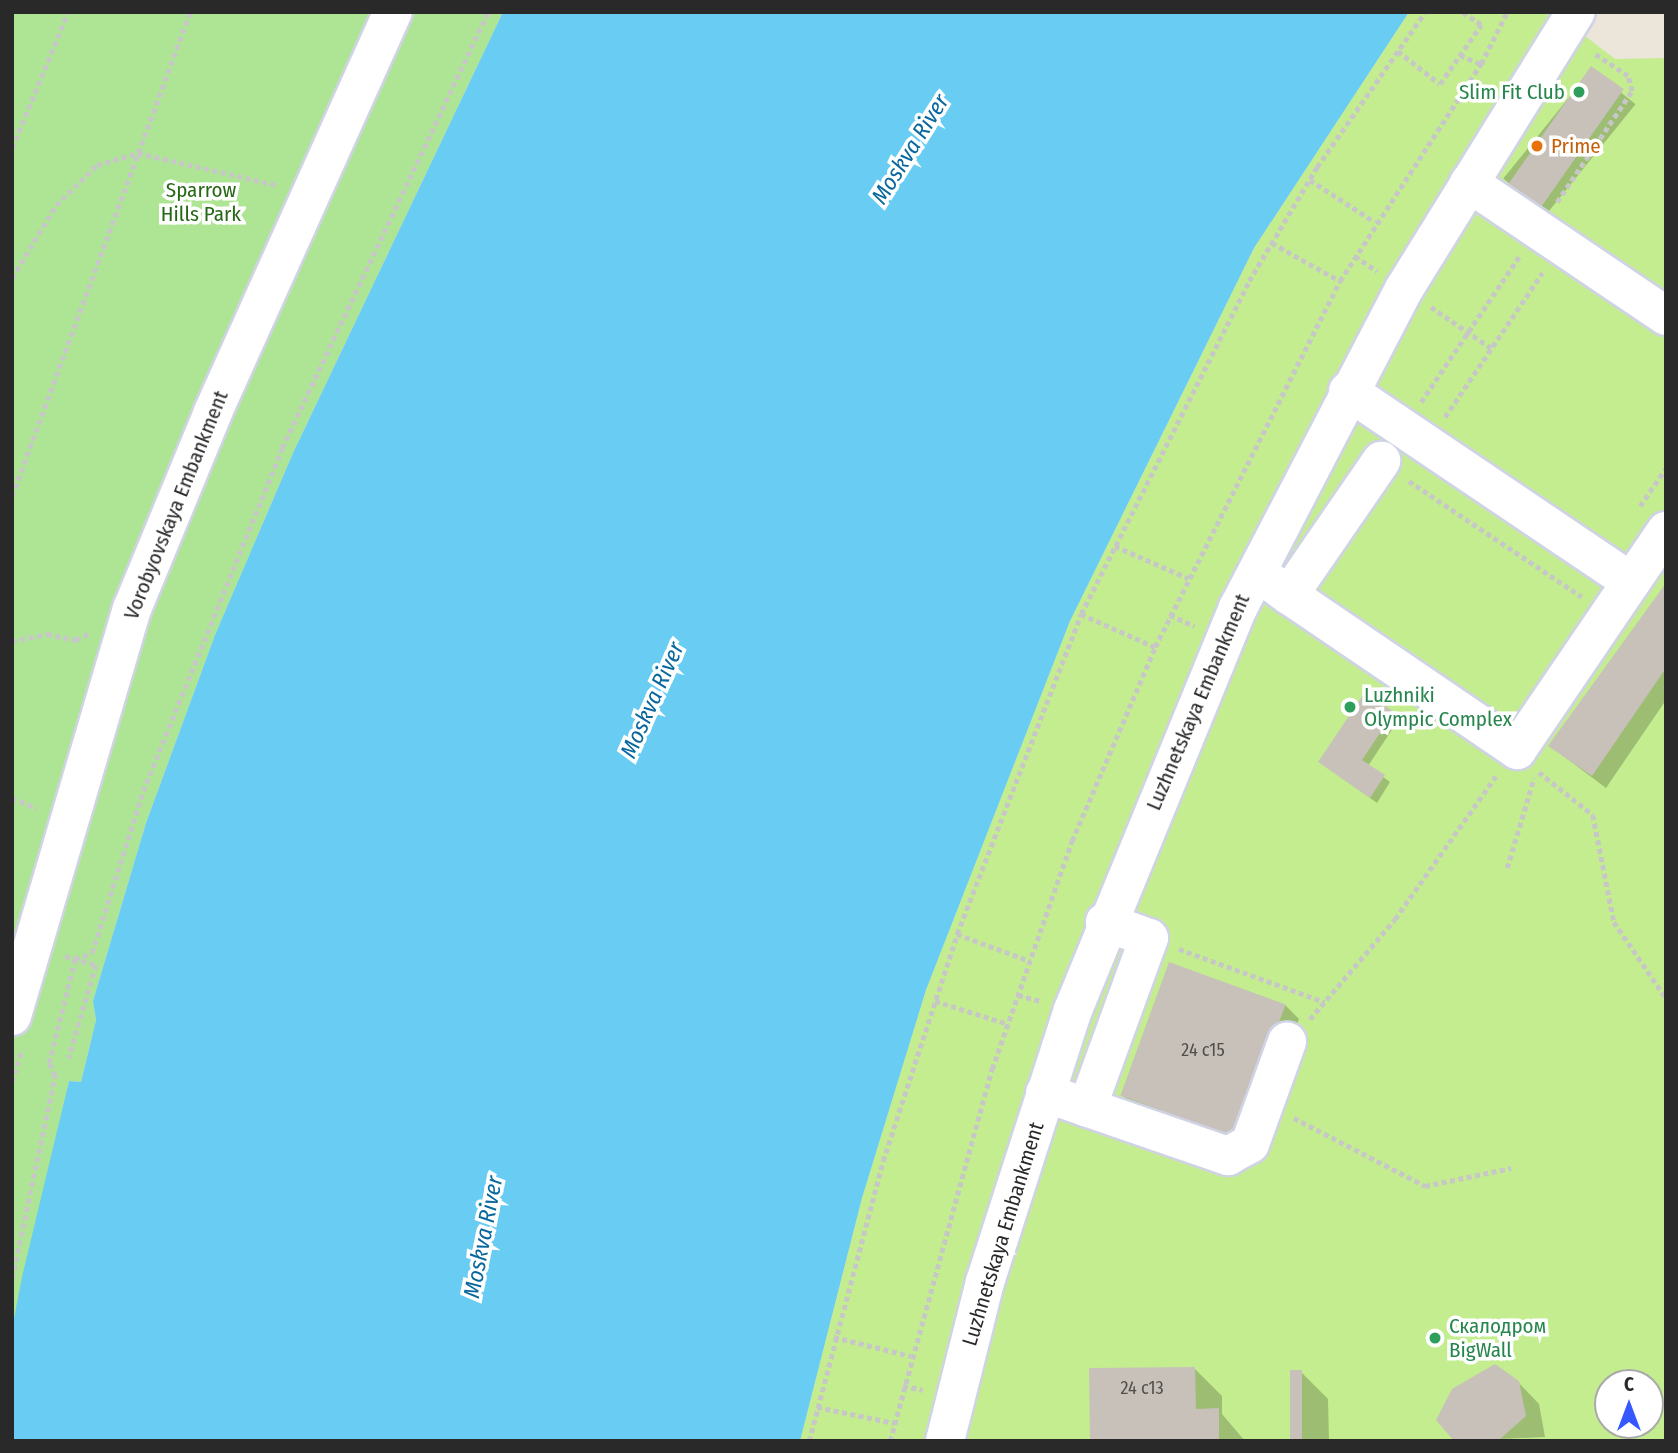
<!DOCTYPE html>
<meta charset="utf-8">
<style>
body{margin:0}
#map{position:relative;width:1678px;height:1453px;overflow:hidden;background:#ece5da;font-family:"Fira Sans Condensed",sans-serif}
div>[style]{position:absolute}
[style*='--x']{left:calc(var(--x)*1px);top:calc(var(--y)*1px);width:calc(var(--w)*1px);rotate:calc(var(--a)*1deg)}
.green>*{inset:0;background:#aee594}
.pitch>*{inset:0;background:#c4ed8f}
.water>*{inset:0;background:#68ccf3}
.shadow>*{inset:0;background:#0003;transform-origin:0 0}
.building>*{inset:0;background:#c7c1ba;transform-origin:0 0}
.path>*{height:4.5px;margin-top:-2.25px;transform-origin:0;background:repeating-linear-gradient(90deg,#c7c7c7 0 5px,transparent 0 8.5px)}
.roads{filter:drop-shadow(2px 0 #cfd3e3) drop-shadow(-2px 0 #cfd3e3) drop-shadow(0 2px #cfd3e3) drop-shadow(0 -2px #cfd3e3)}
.minor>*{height:38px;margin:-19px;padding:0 19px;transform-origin:19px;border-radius:19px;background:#fff}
.dots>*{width:19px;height:19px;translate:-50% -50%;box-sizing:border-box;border:4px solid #fff;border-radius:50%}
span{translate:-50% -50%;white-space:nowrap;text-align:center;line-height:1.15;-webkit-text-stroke:7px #fff;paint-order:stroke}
.number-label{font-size:18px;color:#504f4d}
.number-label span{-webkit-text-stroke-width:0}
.leisure-label{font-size:21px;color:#27864d}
.right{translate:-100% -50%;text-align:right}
.left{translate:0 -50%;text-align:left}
.food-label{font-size:21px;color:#c56008}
.park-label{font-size:21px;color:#276817}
.street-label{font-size:21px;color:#292929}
.water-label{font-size:23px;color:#08689e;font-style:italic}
.frame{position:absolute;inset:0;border:14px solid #292929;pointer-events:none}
.north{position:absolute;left:1594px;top:1369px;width:70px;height:70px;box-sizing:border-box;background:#fff;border:2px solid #a9a9a9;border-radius:50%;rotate:0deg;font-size:19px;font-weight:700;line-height:28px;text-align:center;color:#292929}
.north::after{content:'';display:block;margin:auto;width:24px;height:32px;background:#3457ff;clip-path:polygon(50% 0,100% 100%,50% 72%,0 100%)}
</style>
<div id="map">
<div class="green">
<div style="clip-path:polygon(12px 12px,503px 12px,293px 453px,215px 635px,146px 823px,93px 1001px,96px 1020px,81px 1082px,69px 1081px,12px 1329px)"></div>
</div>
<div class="pitch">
<div style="clip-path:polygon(evenodd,1409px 12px,1554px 12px,1615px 59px,1666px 58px,1666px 1441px,800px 1441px,862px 1198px,926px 990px,1070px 621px,1254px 248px,1409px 12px,1608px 1383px,1650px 1383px,1650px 1425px,1608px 1425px,1608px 1383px)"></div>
</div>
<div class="water">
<div style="clip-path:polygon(503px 12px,1409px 12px,1254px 248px,1070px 621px,926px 990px,862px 1198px,800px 1441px,12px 1441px,12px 1329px,22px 1277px,69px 1081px,81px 1082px,96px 1020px,93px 1001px,146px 823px,215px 635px,293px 453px)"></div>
</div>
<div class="shadow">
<div style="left:1592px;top:69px;width:56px;height:141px;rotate:39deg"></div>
<div style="clip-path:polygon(1666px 586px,1666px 700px,1606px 788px,1550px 746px)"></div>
<div style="clip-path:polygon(1393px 713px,1399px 719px,1368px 766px,1390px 782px,1377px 803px,1320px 762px)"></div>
<div style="clip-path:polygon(1285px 1005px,1299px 1019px,1251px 1150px,1136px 1108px,1122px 1095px)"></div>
<div style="clip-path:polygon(1195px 1369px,1222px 1396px,1222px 1414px,1245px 1441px,1092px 1441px)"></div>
<div style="clip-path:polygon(1301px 1372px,1328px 1399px,1329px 1441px,1292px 1441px)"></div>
<div style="clip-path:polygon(1518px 1382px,1539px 1404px,1545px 1437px,1457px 1441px)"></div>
</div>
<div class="building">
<div style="left:1591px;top:66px;width:40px;height:144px;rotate:35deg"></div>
<div style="clip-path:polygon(1666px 583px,1666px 668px,1592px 776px,1548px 746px)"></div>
<div style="clip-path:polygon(1365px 692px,1394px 712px,1362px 760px,1385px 775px,1370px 798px,1318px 762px)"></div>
<div style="left:1169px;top:962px;width:124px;height:142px;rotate:20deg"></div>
<div style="clip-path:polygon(1495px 1364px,1519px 1381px,1526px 1416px,1498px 1441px,1454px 1441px,1436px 1420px,1452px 1389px)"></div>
<div style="clip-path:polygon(1195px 1367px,1196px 1409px,1219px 1408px,1219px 1441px,1090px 1441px,1089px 1368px)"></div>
<div style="left:1290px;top:1370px;width:12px;height:71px"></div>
</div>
<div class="path">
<div style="--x:1398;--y:51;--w:53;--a:38.2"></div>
<div style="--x:1440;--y:84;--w:72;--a:-55.2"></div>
<div style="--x:1481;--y:25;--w:23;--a:-146"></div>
<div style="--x:1460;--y:55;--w:23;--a:23"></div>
<div style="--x:12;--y:148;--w:147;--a:-67.6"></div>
<div style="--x:1310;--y:180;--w:77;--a:32.9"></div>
<div style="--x:1557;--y:202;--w:134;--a:-56"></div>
<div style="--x:1632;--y:91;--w:16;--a:-105"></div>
<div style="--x:1628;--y:76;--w:42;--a:-146.7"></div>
<div style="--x:1272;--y:243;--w:78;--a:29.2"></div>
<div style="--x:1355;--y:256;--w:27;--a:34"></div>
<div style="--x:12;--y:278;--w:85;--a:-58.9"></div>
<div style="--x:56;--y:205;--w:57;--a:-44.3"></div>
<div style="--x:97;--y:165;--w:43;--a:-16.3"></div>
<div style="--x:138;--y:153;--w:143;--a:13"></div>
<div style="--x:1431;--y:307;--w:73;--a:34.3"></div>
<div style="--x:1421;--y:402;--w:177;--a:-56"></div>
<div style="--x:1445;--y:417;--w:174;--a:-56"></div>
<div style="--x:1409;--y:481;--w:208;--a:33.8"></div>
<div style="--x:12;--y:496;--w:516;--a:-69.81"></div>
<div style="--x:1640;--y:506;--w:46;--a:-55.6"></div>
<div style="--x:1115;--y:546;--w:80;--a:23.7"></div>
<div style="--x:1081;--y:614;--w:81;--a:24"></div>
<div style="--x:1170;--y:615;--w:27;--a:24"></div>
<div style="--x:12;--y:641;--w:36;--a:-11"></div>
<div style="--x:47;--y:634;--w:30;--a:12"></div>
<div style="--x:76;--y:640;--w:15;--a:-28"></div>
<div style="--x:1539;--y:772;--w:69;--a:38.5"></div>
<div style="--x:1593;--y:815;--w:109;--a:78.9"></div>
<div style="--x:1614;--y:922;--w:92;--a:55.6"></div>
<div style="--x:12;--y:798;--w:27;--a:22"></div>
<div style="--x:1507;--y:868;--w:94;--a:-73.3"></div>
<div style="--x:957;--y:934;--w:78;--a:20.3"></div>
<div style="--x:1179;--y:949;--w:155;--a:20"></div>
<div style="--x:65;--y:956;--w:32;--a:16"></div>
<div style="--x:96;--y:965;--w:97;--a:106.2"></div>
<div style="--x:1018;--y:995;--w:24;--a:15"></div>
<div style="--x:935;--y:1001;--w:77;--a:17.5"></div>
<div style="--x:1310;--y:1019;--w:131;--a:-49.6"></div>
<div style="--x:1395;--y:919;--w:175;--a:-54.8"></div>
<div style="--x:12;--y:1082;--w:34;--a:-73"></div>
<div style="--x:1294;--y:1118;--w:148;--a:27.4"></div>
<div style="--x:1425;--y:1186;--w:88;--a:-11.8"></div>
<div style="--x:12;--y:1278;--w:207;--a:-78"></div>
<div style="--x:55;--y:1076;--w:14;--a:-115"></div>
<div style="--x:49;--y:1063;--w:107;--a:-76"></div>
<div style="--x:75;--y:959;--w:18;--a:-19"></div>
<div style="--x:92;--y:953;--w:170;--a:-72.5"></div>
<div style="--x:143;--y:791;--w:370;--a:-67.9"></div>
<div style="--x:282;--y:448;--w:482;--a:-64.7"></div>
<div style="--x:834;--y:1337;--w:79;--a:13.9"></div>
<div style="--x:903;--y:1386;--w:20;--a:11"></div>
<div style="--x:817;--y:1407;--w:79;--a:11.7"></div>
<div style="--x:809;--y:1441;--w:290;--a:-75.2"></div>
<div style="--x:883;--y:1161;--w:239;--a:-71.9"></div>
<div style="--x:957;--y:934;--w:343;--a:-68.8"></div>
<div style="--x:1081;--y:614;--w:373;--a:-63.2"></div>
<div style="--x:1249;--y:281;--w:133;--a:-59.2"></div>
<div style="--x:1317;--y:167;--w:189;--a:-55.1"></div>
<div style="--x:890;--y:1441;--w:386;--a:-74.7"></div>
<div style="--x:992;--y:1069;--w:242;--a:-70.7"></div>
<div style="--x:1072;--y:841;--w:211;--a:-66.8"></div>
<div style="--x:1155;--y:647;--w:410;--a:-63.2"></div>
<div style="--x:1340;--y:281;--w:259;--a:-57"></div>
<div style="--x:1481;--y:64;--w:58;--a:-63.4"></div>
</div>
<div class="roads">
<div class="minor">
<div style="--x:1469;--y:183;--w:238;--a:34"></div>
<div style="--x:1348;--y:391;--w:341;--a:34"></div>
<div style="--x:1268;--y:580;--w:26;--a:36"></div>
<div style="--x:1289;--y:595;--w:163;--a:-55.5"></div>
<div style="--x:1289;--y:595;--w:276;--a:34.2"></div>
<div style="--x:1517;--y:750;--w:265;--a:-55.8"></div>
<div style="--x:12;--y:1016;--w:424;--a:-73.6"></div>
<div style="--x:132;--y:609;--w:213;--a:-67.6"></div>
<div style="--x:213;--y:412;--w:439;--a:-65.8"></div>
<div style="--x:1045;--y:1093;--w:194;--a:19"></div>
<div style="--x:1228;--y:1156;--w:25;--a:-29"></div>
<div style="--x:1250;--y:1144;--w:109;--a:-70.1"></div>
<div style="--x:1087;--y:1108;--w:181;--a:-70"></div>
<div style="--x:1149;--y:938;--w:47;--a:-160"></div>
<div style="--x:945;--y:1441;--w:164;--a:-75.9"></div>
<div style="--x:985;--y:1282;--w:286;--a:-72.1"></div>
<div style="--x:1073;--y:1010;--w:435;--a:-67.7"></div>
<div style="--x:1238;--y:608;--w:360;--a:-62.5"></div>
<div style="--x:1404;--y:289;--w:326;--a:-58.2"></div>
</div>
</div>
<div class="dots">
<div style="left:1579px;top:92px;background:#2e9e5b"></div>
<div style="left:1537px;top:146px;background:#e8710a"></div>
<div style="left:1350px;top:707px;background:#2e9e5b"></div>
<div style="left:1435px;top:1338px;background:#2e9e5b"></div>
</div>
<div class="number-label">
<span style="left:1203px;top:1050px">24 с15</span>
<span style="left:1142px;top:1388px">24 с13</span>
</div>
<div class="leisure-label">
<span class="right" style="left:1565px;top:92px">Slim Fit Club</span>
<span class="left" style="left:1364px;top:707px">Luzhniki<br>Olympic Complex</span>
<span class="left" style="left:1449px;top:1338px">Скалодром<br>BigWall</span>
</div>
<div class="food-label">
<span class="left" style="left:1551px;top:146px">Prime</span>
</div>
<div class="park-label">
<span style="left:201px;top:202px">Sparrow<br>Hills Park</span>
</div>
<div class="street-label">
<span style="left:176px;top:505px;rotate:-68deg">Vorobyovskaya Embankment</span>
<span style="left:1198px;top:702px;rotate:-67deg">Luzhnetskaya Embankment</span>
<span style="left:1003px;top:1234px;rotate:-73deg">Luzhnetskaya Embankment</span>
</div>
<div class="water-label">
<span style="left:910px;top:149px;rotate:-58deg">Moskva River</span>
<span style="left:652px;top:700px;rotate:-66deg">Moskva River</span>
<span style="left:483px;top:1237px;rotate:-79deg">Moskva River</span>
</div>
<div class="frame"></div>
<div class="north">С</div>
</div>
